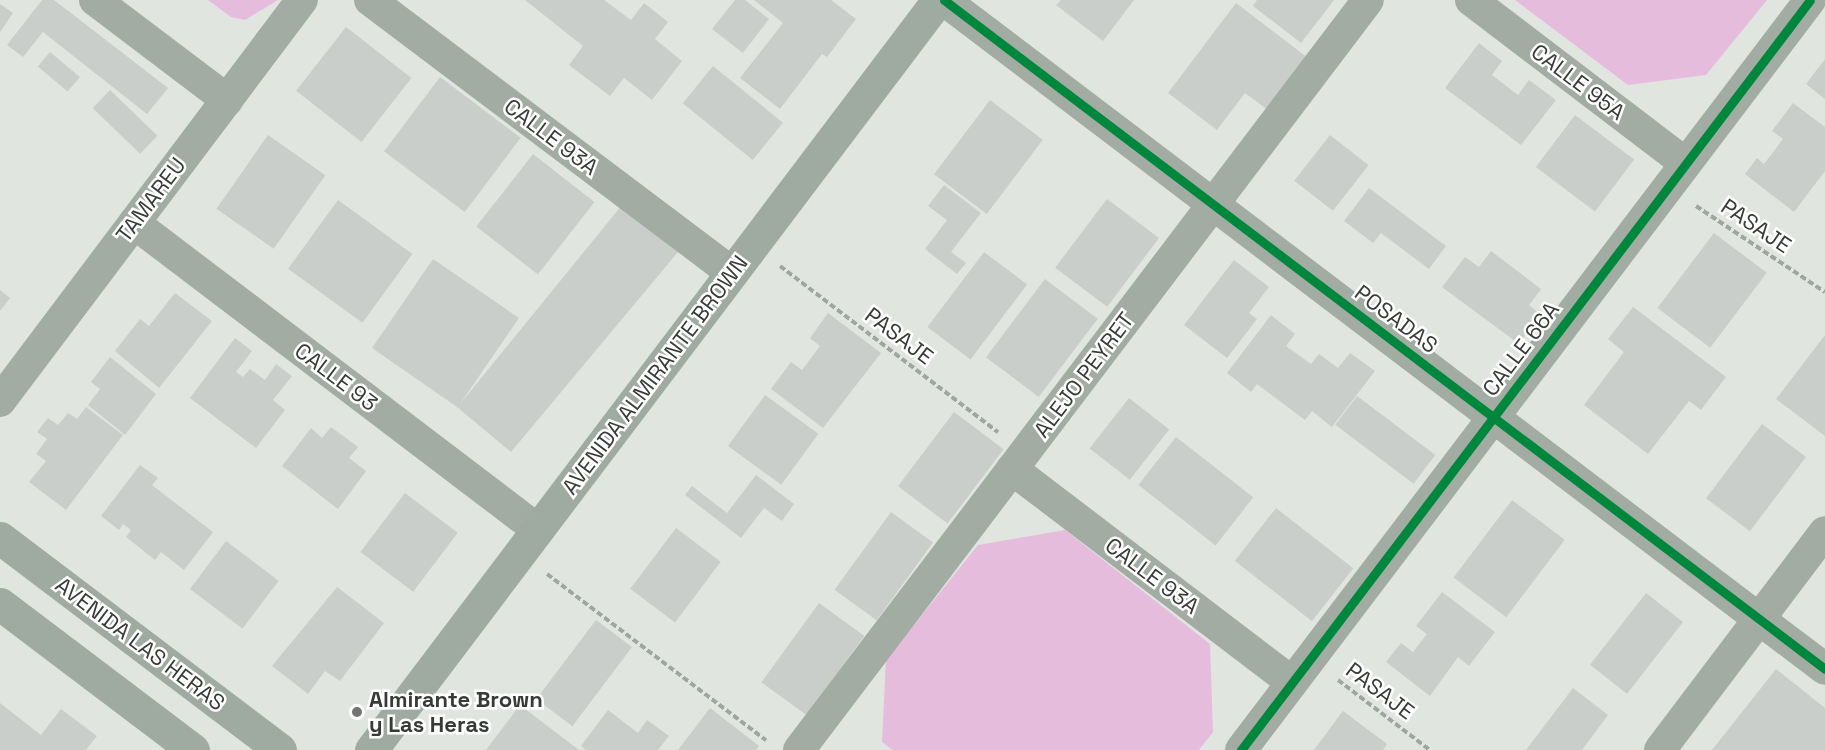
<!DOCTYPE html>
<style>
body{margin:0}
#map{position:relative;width:1825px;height:750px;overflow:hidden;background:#e0e5e0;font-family:"Space Grotesk",sans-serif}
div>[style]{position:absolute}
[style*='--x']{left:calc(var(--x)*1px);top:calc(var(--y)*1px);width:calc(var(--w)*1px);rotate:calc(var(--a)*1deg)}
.green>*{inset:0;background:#e6bcdd}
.building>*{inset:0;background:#caceca;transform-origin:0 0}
.path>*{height:4px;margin-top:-2px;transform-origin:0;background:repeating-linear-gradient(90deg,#9fa69f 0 6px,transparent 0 9px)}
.minor>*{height:32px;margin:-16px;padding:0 16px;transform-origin:16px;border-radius:16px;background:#a2aca2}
.secondary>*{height:33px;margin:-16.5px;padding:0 16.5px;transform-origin:16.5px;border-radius:16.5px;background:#9faba0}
.cycleway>*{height:9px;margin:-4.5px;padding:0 4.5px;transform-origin:4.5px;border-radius:4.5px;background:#00873e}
.dots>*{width:16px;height:16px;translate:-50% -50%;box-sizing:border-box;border:3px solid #fff;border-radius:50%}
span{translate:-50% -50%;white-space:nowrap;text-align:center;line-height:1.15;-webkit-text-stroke:5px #fff;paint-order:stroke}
.street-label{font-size:22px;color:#373b37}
.poi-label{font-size:22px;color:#373b37;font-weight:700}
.left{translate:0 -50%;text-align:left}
</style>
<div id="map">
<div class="green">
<div style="clip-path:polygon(208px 0,278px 0,245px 20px,231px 17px)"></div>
<div style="clip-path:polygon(1515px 0,1767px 0,1706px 75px,1628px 85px)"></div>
<div style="clip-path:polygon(1065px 530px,1210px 644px,1213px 732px,1199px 750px,893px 750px,882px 742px,886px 660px,978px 545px)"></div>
</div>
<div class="building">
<div style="clip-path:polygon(42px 0,54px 0,168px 88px,147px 114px,43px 32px,23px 57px,7px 45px)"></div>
<div style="clip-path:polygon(525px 0,604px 0,631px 20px,644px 3px,668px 22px,655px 39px,682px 61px,652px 100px,624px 78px,610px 96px,569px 65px,583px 46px)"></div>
<div style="clip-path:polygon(735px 0,745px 0,769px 19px,743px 53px,712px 29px)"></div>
<div style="clip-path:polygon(754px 0,831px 0,856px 19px,827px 57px,822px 54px,780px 109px,740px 78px,783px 23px)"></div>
<div style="clip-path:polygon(1061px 0,1134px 0,1103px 41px,1056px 5px)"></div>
<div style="clip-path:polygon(1257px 0,1334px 0,1301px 43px,1253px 6px)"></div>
<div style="clip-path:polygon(1236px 3px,1312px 61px,1272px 113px,1245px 93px,1217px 130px,1168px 93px)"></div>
<div style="clip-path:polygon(0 4px,13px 13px,0 32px)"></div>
<div style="left:346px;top:27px;width:83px;height:81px;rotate:38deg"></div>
<div style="clip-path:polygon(1479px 43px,1502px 61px,1492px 75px,1518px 95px,1529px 80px,1556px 100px,1521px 145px,1445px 88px)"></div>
<div style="left:50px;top:52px;width:39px;height:19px;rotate:40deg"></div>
<div style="clip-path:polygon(1825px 59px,1825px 99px,1806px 84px)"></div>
<div style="left:713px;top:66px;width:90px;height:48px;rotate:39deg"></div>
<div style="left:440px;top:77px;width:101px;height:93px;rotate:37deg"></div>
<div style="left:110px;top:90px;width:66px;height:25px;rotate:44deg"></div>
<div style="left:990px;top:100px;width:66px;height:93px;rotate:37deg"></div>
<div style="clip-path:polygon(1793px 103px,1825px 127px,1825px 171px,1794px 212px,1745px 174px,1757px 158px,1764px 164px,1783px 139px,1772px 131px)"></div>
<div style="left:1575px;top:115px;width:74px;height:65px;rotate:37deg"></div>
<div style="left:268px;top:135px;width:70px;height:90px;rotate:35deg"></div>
<div style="left:1330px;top:135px;width:49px;height:58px;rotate:38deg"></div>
<div style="left:533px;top:154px;width:78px;height:92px;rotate:38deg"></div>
<div style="clip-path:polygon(944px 185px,981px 213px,951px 252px,966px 263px,957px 274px,925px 249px,947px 220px,928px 206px)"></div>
<div style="clip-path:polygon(1369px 188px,1446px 246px,1429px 269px,1381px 233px,1373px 243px,1344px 221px)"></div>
<div style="left:1107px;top:199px;width:65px;height:86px;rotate:37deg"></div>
<div style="left:338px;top:200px;width:92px;height:85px;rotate:36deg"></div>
<div style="clip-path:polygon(622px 205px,678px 252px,511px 452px,457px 407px,372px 348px,433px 259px,519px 318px,460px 404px)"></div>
<div style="left:1714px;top:233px;width:66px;height:94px;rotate:37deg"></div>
<div style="clip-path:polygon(1491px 251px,1541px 289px,1529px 305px,1541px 315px,1519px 344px,1442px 287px,1465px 257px,1479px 267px)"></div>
<div style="left:984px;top:252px;width:54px;height:94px;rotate:37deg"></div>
<div style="clip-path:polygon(1234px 260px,1269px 287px,1249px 313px,1257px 319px,1227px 358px,1184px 325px)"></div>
<div style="left:1045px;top:279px;width:66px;height:98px;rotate:37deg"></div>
<div style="clip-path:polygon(0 290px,10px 298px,0 311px)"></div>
<div style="clip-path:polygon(175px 293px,212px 321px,159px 388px,115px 351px,140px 319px,149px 326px)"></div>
<div style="clip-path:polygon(1633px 307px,1726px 377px,1701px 410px,1689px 401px,1648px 454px,1584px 405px,1624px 352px,1608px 339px)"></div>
<div style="clip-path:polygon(828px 313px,881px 353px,823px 428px,771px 389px,791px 362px,802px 370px,820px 346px,810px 338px)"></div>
<div style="clip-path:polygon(1271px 315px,1295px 334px,1286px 346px,1311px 364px,1319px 354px,1338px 368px,1350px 353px,1375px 371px,1332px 427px,1312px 411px,1305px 420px,1257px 384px,1251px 392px,1227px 373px)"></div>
<div style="clip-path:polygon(1825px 335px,1825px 436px,1776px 399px)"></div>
<div style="clip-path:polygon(235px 338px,252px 351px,236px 372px,243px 377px,250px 369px,265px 380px,276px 364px,292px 376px,273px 400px,285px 410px,256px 448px,190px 398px)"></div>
<div style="clip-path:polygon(110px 357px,156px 394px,125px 435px,88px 405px,100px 389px,91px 382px)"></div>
<div style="left:765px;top:395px;width:66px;height:63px;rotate:36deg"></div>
<div style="left:1357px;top:396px;width:98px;height:36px;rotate:37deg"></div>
<div style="left:1129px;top:398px;width:51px;height:64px;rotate:38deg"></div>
<div style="clip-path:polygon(86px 407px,123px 435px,66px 510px,29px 482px,46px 461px,36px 454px,47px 439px,37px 432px,48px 418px,58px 425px,68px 413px,77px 419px)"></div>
<div style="left:954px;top:412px;width:62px;height:93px;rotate:37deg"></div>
<div style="left:1762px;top:424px;width:55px;height:93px;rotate:37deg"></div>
<div style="clip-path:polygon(331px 427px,358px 447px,349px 458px,366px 471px,338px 509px,282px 466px,311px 428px,322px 438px)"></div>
<div style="left:1176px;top:437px;width:98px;height:61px;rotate:38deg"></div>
<div style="clip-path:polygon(140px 465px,158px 478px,152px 485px,213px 532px,184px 570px,161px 552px,155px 560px,126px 537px,131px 530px,123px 524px,119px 530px,101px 516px)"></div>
<div style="clip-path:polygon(756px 475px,794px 504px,782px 521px,764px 508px,741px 538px,685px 495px,692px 486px,727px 513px)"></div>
<div style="left:405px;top:493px;width:66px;height:74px;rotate:37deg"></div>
<div style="left:1512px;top:500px;width:66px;height:97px;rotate:37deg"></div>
<div style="left:1276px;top:508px;width:98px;height:67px;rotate:38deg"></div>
<div style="left:891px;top:512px;width:52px;height:96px;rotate:36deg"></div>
<div style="left:676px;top:528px;width:56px;height:76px;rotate:37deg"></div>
<div style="left:226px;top:541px;width:66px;height:60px;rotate:37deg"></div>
<div style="clip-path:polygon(337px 587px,384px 623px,340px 681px,325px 671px,308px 694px,272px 666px)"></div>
<div style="clip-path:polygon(1442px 592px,1495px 632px,1469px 666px,1458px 657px,1430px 696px,1386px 662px,1401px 643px,1413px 652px,1427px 634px,1416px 626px)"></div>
<div style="left:1646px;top:593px;width:47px;height:91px;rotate:38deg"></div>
<div style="left:819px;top:603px;width:56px;height:98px;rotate:36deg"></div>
<div style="left:596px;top:620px;width:45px;height:99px;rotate:37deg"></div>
<div style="clip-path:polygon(1776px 669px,1825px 708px,1825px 750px,1712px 750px)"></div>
<div style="clip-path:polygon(1573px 688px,1608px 715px,1582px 750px,1526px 750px)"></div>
<div style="clip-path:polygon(0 703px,41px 735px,61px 709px,97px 736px,86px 750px,0 750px)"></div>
<div style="clip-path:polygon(520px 705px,579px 750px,486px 750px)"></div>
<div style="clip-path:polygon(710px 708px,759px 746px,756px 750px,678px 750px)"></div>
<div style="clip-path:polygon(608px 710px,638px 733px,647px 720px,669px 736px,658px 750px,586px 750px,581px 746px)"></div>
<div style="clip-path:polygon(1343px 711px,1387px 744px,1383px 750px,1314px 750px)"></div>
</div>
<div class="path">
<div style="--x:1696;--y:206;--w:155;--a:33.7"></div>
<div style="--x:780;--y:266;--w:274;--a:37.3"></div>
<div style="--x:547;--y:574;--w:275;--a:37.2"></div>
<div style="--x:1338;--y:680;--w:116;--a:37.3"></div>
</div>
<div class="minor">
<div style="--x:95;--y:0;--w:166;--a:37.1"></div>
<div style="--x:370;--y:0;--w:453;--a:37"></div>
<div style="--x:944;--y:0;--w:1106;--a:37.21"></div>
<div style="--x:1471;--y:0;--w:270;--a:37.3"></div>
<div style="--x:134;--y:223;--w:507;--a:37.23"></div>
<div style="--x:0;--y:401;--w:502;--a:-53.02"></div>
<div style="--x:1012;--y:469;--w:352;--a:37.3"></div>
<div style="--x:799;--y:750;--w:941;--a:-52.81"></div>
<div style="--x:1241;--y:750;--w:941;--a:-52.81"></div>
<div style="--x:1660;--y:750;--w:273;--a:-52.9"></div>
</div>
<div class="secondary">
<div style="--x:0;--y:538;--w:351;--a:37.1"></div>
<div style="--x:0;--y:604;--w:242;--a:37.1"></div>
<div style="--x:371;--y:750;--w:940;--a:-52.91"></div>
</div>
<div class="cycleway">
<div style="--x:944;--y:0;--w:1106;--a:37.21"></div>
<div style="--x:1241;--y:750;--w:941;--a:-52.81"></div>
</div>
<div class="dots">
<div style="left:357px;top:712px;background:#727672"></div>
</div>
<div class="street-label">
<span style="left:1578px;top:82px;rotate:37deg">CALLE 95A</span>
<span style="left:551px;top:137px;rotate:37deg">CALLE 93A</span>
<span style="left:151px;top:200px;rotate:-53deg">TAMAREU</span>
<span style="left:1756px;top:226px;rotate:34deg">PASAJE</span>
<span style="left:1396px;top:319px;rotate:37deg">POSADAS</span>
<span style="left:899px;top:336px;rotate:37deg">PASAJE</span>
<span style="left:1521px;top:349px;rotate:-53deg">CALLE 66A</span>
<span style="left:655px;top:375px;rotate:-53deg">AVENIDA ALMIRANTE BROWN</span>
<span style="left:1084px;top:375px;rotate:-53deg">ALEJO PEYRET</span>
<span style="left:336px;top:377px;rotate:37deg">CALLE 93</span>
<span style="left:1152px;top:576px;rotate:37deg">CALLE 93A</span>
<span style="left:140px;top:644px;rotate:37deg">AVENIDA LAS HERAS</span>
<span style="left:1380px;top:691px;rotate:37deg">PASAJE</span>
</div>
<div class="poi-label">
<span class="left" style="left:369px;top:712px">Almirante Brown<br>y Las Heras</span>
</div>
</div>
